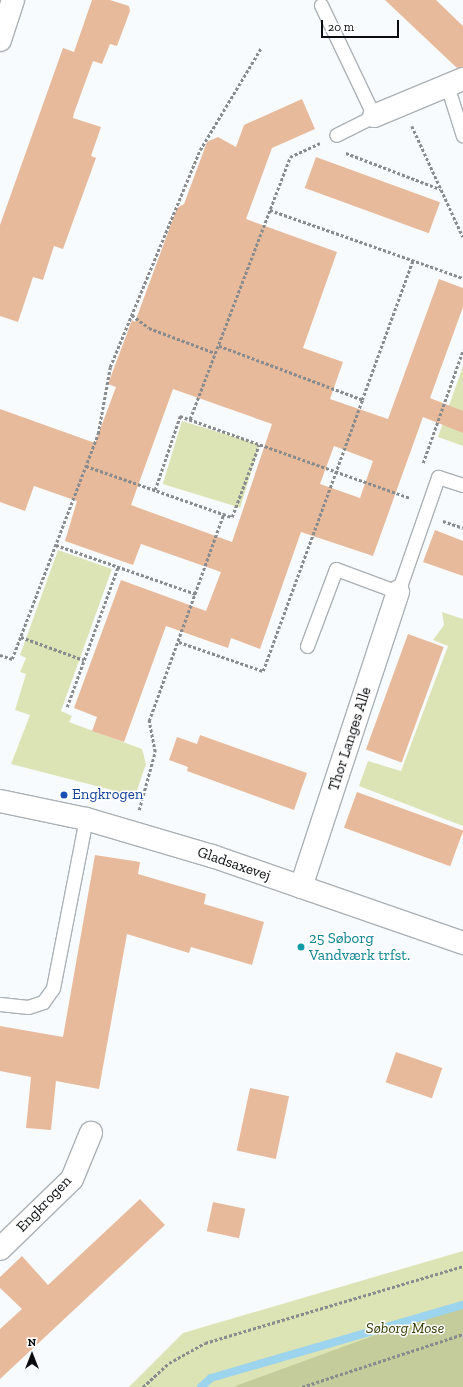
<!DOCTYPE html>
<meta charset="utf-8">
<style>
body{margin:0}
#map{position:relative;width:463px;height:1387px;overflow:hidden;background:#f8fbfe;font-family:"Zilla Slab",serif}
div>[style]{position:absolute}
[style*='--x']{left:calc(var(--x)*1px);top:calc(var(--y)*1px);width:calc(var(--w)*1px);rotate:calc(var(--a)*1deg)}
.green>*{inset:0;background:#dce4b5;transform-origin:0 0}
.forest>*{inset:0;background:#c3cc9a}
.stream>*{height:8px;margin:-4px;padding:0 4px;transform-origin:4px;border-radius:4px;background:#9cd3ed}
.building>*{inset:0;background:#e8ba9c;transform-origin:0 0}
.path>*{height:2.5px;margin-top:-1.25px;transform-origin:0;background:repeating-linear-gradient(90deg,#898c8e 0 3px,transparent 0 5px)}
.roads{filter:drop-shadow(1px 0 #abb2b7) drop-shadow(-1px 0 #abb2b7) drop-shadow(0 1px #abb2b7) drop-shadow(0 -1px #abb2b7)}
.service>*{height:13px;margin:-6.5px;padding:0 6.5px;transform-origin:6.5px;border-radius:6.5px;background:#fff}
.minor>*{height:22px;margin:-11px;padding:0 11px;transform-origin:11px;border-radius:11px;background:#fff}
.tertiary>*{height:22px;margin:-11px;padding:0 11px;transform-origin:11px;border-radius:11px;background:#fff}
.dots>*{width:11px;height:11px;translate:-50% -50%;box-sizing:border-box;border:2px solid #fff;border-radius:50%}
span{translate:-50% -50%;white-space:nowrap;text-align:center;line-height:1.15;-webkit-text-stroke:3px #fff;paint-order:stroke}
.street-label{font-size:15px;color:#0a0c0e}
.transit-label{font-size:15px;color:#164399}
.left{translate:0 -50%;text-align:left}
.culture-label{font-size:15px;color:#0d838f}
.park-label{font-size:15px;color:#353b00;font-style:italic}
.north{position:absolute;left:12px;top:1335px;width:40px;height:40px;-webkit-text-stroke:3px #fff;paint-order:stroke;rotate:0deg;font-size:11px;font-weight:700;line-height:16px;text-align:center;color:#0a0c0e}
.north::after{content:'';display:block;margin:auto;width:14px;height:18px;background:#0a0c0e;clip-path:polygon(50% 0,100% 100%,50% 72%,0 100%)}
.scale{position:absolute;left:321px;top:20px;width:78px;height:18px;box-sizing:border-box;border:2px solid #0a0c0e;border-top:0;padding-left:5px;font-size:12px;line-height:14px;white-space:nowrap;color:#0a0c0e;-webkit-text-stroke:3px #fff;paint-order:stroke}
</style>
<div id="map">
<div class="green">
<div style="clip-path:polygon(463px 366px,463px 446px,438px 437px)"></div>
<div style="left:182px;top:421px;width:81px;height:66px;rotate:17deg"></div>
<div style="clip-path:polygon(58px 550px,112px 569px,61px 711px,72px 716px,69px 722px,142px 749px,146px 764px,135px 796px,11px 764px,30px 715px,15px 710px,26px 674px,20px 672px,26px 658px,20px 655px)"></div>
<div style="clip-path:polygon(442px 612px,463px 619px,463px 826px,359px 786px,368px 761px,401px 771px,448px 646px,433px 640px,444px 625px)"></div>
<div style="clip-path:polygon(463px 1251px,463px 1387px,129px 1387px,183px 1333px)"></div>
</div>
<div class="forest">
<div style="clip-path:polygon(463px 1303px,463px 1387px,235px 1387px,238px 1385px)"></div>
</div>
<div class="stream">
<div style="--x:201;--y:1387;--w:13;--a:-42"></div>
<div style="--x:211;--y:1378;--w:262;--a:-16.2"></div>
</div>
<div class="building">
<div style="clip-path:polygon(92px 0,110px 0,129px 6px,130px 11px,117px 46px,110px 44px,102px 64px,93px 61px,74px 113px,73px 118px,101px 127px,91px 156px,96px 158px,63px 249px,54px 246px,43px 280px,33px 277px,18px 322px,0 316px,0 225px,63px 48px,74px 52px)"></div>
<div style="clip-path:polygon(385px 0,436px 0,463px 26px,463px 67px,457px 68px)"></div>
<div style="clip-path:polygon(evenodd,302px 99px,315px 129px,272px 148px,246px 219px,337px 252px,303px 348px,343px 362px,330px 399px,388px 419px,439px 279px,463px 288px,463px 307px,430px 398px,463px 411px,463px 433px,423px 417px,373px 556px,301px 532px,260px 649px,231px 638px,228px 648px,166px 626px,124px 742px,92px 731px,97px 717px,74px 708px,121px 580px,206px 611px,221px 572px,141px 544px,133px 565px,65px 541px,77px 501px,34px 486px,25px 511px,0 502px,0 409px,95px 443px,116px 387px,108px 384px,132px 320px,135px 322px,177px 208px,184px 204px,207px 142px,218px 137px,236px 147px,244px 125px,302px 99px,173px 389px,272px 424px,232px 542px,131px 505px,173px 389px,302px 99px,334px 446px,373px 461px,360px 498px,320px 484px,334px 446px)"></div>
<div style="left:316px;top:157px;width:132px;height:33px;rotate:20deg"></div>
<div style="clip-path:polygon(435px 530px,463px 541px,463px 576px,423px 562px)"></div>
<div style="left:408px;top:634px;width:38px;height:123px;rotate:20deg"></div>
<div style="clip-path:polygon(200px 735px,307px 773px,294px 810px,187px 771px,188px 767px,169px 760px,177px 737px,197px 744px)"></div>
<div style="left:357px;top:792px;width:113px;height:38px;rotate:20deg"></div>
<div style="clip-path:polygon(95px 855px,140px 862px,138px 874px,206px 894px,204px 904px,264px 922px,252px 965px,191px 947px,189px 953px,127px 934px,99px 1089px,56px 1081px,51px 1130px,26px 1128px,31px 1077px,0 1071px,0 1026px,63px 1037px)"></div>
<div style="left:396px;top:1052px;width:49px;height:32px;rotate:19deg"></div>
<div style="left:250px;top:1088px;width:40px;height:64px;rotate:12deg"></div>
<div style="clip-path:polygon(140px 1199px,165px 1225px,0 1379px,0 1329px,22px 1309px,0 1288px,0 1277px,22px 1256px,48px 1285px)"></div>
<div style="left:213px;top:1202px;width:33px;height:30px;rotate:12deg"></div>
</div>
<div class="path">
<div style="--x:412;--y:126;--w:122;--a:65.3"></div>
<div style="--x:346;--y:153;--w:101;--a:21"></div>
<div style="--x:270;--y:210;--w:205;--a:19.4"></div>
<div style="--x:132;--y:315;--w:21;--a:37"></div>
<div style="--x:149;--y:328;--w:71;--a:20.7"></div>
<div style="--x:362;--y:400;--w:149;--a:-70"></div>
<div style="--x:190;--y:419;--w:280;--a:-69.1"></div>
<div style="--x:290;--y:157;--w:33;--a:-25"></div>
<div style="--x:423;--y:463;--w:120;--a:-70.5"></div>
<div style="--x:86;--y:466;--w:155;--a:19.3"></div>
<div style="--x:232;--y:517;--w:77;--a:-69.4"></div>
<div style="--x:155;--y:490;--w:78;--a:-71.3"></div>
<div style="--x:180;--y:416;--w:244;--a:19.6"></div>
<div style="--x:443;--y:521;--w:21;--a:19"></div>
<div style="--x:56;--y:545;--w:148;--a:19.3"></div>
<div style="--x:21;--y:637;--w:67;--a:20.1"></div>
<div style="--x:179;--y:642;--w:89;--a:19"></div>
<div style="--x:263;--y:671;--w:289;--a:-69.9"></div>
<div style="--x:362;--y:400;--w:154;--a:-159.4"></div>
<div style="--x:0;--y:655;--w:13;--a:18"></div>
<div style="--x:12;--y:659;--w:241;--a:-69.1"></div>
<div style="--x:98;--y:434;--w:68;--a:-79.8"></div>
<div style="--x:110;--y:367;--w:235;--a:-67.5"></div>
<div style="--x:200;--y:150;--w:119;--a:-59.1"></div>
<div style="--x:67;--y:707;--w:149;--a:-70"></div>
<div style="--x:139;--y:810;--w:60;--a:-74.6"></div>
<div style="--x:155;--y:752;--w:32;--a:-101"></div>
<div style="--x:149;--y:721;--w:221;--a:-70.2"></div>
<div style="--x:143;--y:1387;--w:35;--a:-43"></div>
<div style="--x:169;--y:1363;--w:41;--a:-29.1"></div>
<div style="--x:205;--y:1343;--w:269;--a:-16.6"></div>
<div style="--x:302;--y:1387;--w:169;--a:-18.2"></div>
</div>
<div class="roads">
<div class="service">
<div style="--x:321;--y:5;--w:123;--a:64.5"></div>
<div style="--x:374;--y:116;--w:42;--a:153.4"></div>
<div style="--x:447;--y:85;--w:53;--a:72.6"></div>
<div style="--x:307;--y:646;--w:82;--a:-69.4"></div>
<div style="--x:336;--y:569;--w:66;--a:20.4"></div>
<div style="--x:398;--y:592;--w:122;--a:-70.8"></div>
<div style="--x:438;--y:477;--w:26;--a:18"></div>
<div style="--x:0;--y:1004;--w:28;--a:6"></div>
<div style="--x:28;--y:1007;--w:16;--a:-18"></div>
<div style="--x:43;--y:1002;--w:17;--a:-54"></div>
<div style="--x:53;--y:988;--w:172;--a:-79"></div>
</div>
<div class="minor">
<div style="--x:0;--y:40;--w:42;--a:-72"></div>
<div style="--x:374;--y:116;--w:96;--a:-22.6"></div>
<div style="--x:301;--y:887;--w:311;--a:-71.8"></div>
<div style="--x:0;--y:1249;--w:100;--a:-44.2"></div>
<div style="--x:72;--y:1179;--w:50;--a:-67.6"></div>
</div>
<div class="tertiary">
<div style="--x:0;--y:801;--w:88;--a:11.8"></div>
<div style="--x:86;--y:819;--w:131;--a:16.4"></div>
<div style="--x:212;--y:856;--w:266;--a:19.1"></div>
</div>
</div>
<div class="dots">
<div style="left:64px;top:795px;background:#1a4fb4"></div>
<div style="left:301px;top:947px;background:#0f9aa8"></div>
</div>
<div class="street-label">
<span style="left:350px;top:739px;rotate:-72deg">Thor Langes Alle</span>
<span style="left:234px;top:864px;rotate:19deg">Gladsaxevej</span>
<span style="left:44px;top:1204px;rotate:-46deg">Engkrogen</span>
</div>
<div class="transit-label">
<span class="left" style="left:72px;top:795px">Engkrogen</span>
</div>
<div class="culture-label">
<span class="left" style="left:309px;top:947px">25 Søborg<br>Vandværk trfst.</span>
</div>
<div class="park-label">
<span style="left:405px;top:1329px">Søborg Mose</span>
</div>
<div class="north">N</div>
<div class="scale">20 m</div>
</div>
